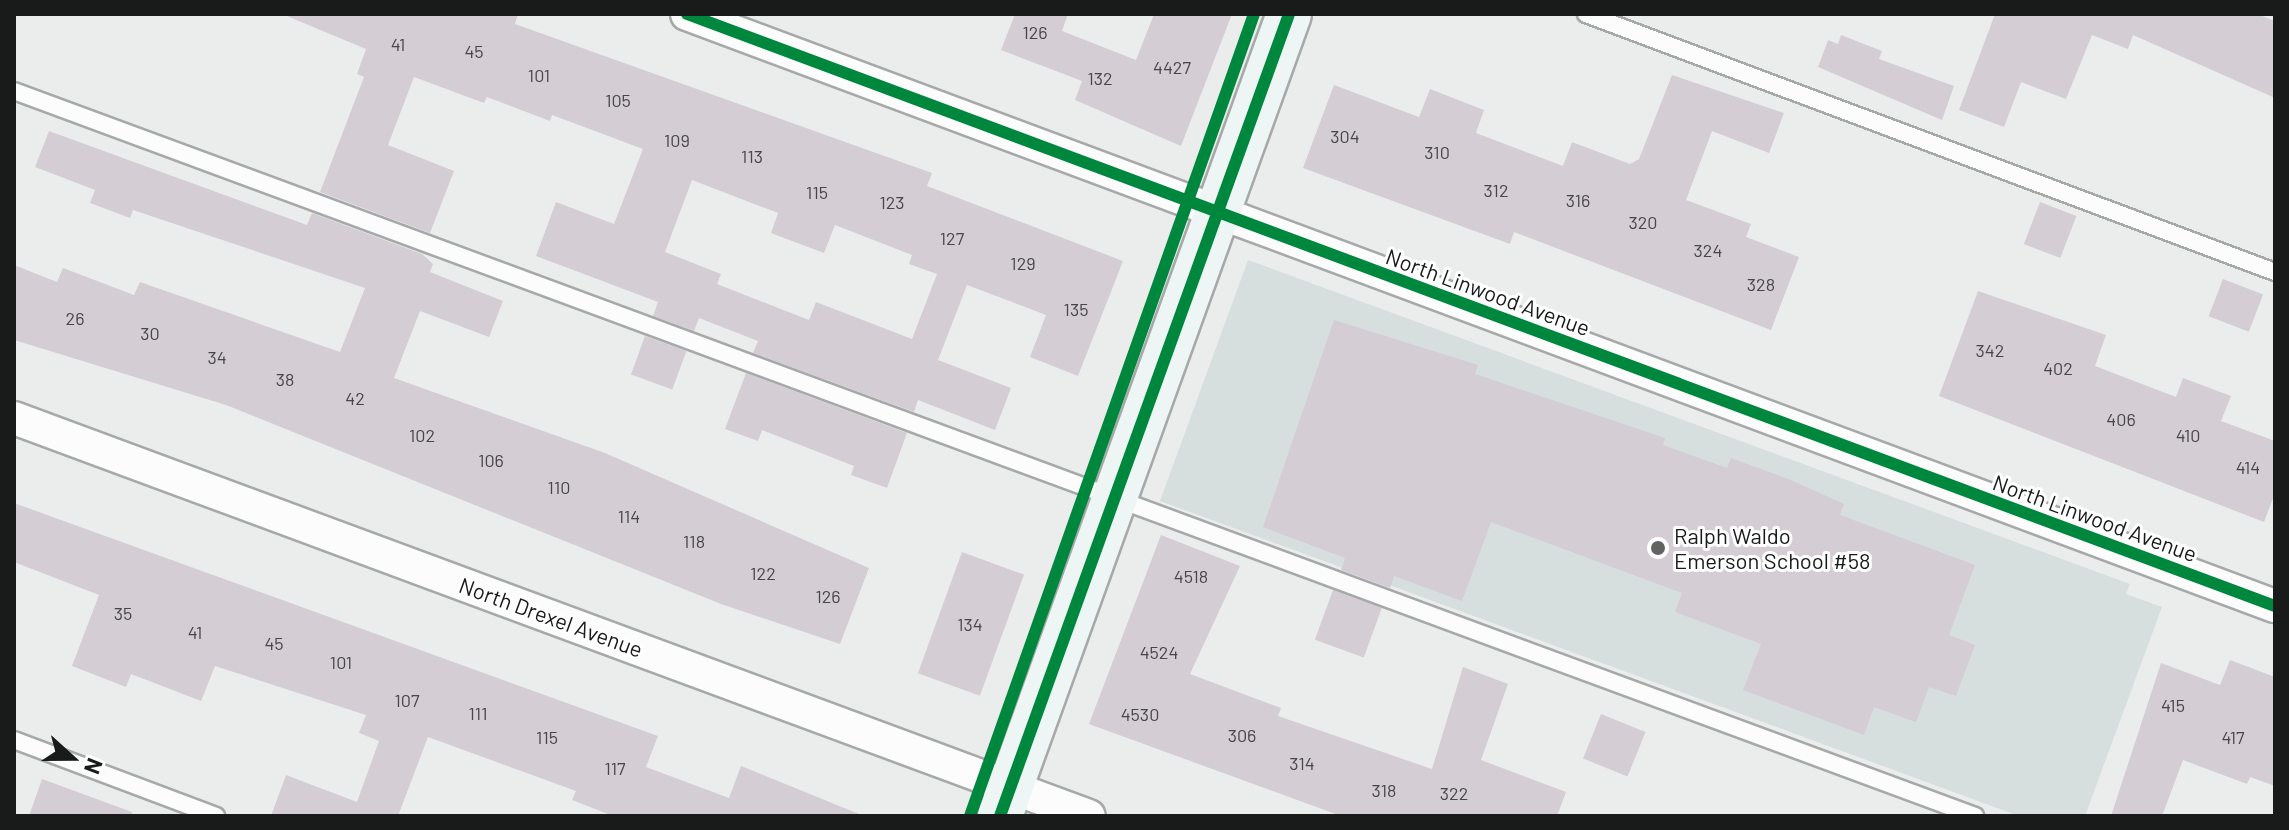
<!DOCTYPE html>
<style>
body{margin:0}
#map{position:relative;width:2289px;height:830px;overflow:hidden;background:#ebeded;font-family:Barlow,sans-serif}
div>[style]{position:absolute}
[style*='--x']{left:calc(var(--x)*1px);top:calc(var(--y)*1px);width:calc(var(--w)*1px);rotate:calc(var(--a)*1deg)}
.built>*{inset:0;background:#d6dede}
.building>*{inset:0;background:#d4cdd4;transform-origin:0 0}
.roads{filter:drop-shadow(2px 0 #a7a9a9) drop-shadow(-2px 0 #a7a9a9) drop-shadow(0 2px #a7a9a9) drop-shadow(0 -2px #a7a9a9)}
.service>*{height:16px;margin:-8px;padding:0 8px;transform-origin:8px;border-radius:8px;background:#fcfcfc}
.minor>*{height:32px;margin:-16px;padding:0 16px;transform-origin:16px;border-radius:16px;background:#fcfcfc}
.secondary>*{height:44px;margin:-22px;padding:0 22px;transform-origin:22px;border-radius:22px;background:#eef5f5}
.cycleway>*{height:12px;margin:-6px;padding:0 6px;transform-origin:6px;border-radius:6px;background:#00873e}
.dots>*{width:22px;height:22px;translate:-50% -50%;box-sizing:border-box;border:4px solid #fff;border-radius:50%}
span{translate:-50% -50%;white-space:nowrap;text-align:center;line-height:1.15;-webkit-text-stroke:6px #fff;paint-order:stroke}
.number-label{font-size:18px;color:#484748}
.number-label span{-webkit-text-stroke-width:0}
.street-label{font-size:22px;color:#191a1a}
.poi-label{font-size:22px;color:#191a1a}
.left{translate:0 -50%;text-align:left}
.frame{position:absolute;inset:0;border:16px solid #191a1a;pointer-events:none}
.north{position:absolute;left:32px;top:718px;width:80px;height:80px;-webkit-text-stroke:6px #fff;paint-order:stroke;rotate:111deg;font-size:22px;font-weight:700;line-height:32px;text-align:center;color:#191a1a}
.north::after{content:'';display:block;margin:auto;width:28px;height:36px;background:#191a1a;clip-path:polygon(50% 0,100% 100%,50% 72%,0 100%)}
</style>
<div id="map">
<div class="built">
<div style="clip-path:polygon(1248px 260px,2130px 584px,2126px 594px,2162px 607px,2085px 816px,2019px 816px,1160px 501px)"></div>
</div>
<div class="building">
<div style="clip-path:polygon(evenodd,282px 14px,518px 14px,515px 24px,932px 173px,927px 186px,1123px 261px,1078px 376px,1030px 357px,1046px 315px,967px 285px,938px 360px,1011px 388px,995px 430px,918px 400px,914px 412px,753px 353px,758px 341px,699px 318px,694px 331px,653px 316px,658px 302px,536px 256px,556px 202px,614px 224px,643px 149px,552px 115px,550px 121px,487px 97px,484px 103px,414px 77px,388px 145px,454px 171px,430px 233px,320px 192px,364px 77px,357px 74px,366px 49px,282px 14px,692px 180px,778px 213px,771px 233px,824px 253px,835px 225px,912px 255px,909px 264px,937px 274px,912px 339px,816px 302px,809px 320px,717px 284px,721px 274px,665px 252px,692px 180px)"></div>
<div style="clip-path:polygon(1015px 14px,1068px 14px,1062px 31px,1136px 60px,1154px 14px,1232px 14px,1181px 146px,1075px 100px,1082px 81px,1001px 50px)"></div>
<div style="clip-path:polygon(1995px 14px,2257px 14px,2275px 21px,2275px 98px,2133px 35px,2128px 49px,2092px 35px,2066px 99px,2021px 82px,2004px 127px,1959px 110px)"></div>
<div style="clip-path:polygon(1841px 35px,1882px 51px,1879px 59px,1954px 86px,1942px 120px,1818px 67px,1828px 40px,1838px 44px)"></div>
<div style="clip-path:polygon(1672px 75px,1784px 113px,1769px 153px,1712px 131px,1686px 200px,1751px 224px,1746px 237px,1799px 257px,1771px 330px,1514px 232px,1510px 244px,1303px 168px,1334px 85px,1419px 117px,1430px 89px,1484px 110px,1476px 133px,1563px 166px,1572px 142px,1630px 164px,1639px 159px)"></div>
<div style="clip-path:polygon(49px 131px,307px 225px,312px 213px,422px 254px,433px 264px,430px 272px,503px 301px,489px 337px,420px 311px,394px 378px,605px 453px,869px 568px,840px 644px,721px 604px,226px 405px,14px 340px,14px 265px,57px 282px,63px 268px,134px 295px,140px 282px,340px 352px,365px 288px,133px 210px,130px 218px,90px 203px,95px 190px,35px 167px)"></div>
<div style="left:2040px;top:202px;width:39px;height:45px;rotate:21deg"></div>
<div style="left:2223px;top:279px;width:43px;height:40px;rotate:21deg"></div>
<div style="clip-path:polygon(1978px 291px,2106px 335px,2095px 366px,2176px 397px,2183px 378px,2231px 396px,2221px 421px,2275px 441px,2275px 493px,2264px 522px,1939px 396px)"></div>
<div style="clip-path:polygon(1334px 320px,1478px 365px,1475px 374px,1665px 438px,1663px 445px,1727px 468px,1731px 458px,1791px 480px,1844px 504px,1840px 515px,1975px 565px,1949px 635px,1975px 645px,1956px 696px,1929px 687px,1916px 722px,1874px 707px,1864px 735px,1743px 690px,1761px 644px,1675px 612px,1682px 593px,1491px 522px,1462px 601px,1394px 576px,1390px 588px,1341px 570px,1345px 558px,1263px 527px)"></div>
<div style="left:645px;top:336px;width:44px;height:41px;rotate:20deg"></div>
<div style="clip-path:polygon(746px 373px,907px 433px,887px 488px,851px 475px,854px 466px,762px 430px,758px 441px,725px 429px)"></div>
<div style="clip-path:polygon(14px 503px,658px 736px,646px 767px,729px 798px,741px 766px,864px 816px,613px 816px,572px 800px,576px 791px,428px 737px,398px 816px,271px 816px,286px 775px,357px 802px,379px 741px,359px 733px,366px 715px,215px 666px,201px 701px,131px 674px,126px 687px,72px 666px,99px 595px,14px 562px)"></div>
<div style="clip-path:polygon(1161px 535px,1240px 566px,1190px 674px,1281px 708px,1278px 716px,1432px 769px,1463px 667px,1508px 684px,1481px 760px,1566px 792px,1557px 816px,1341px 816px,1089px 724px)"></div>
<div style="left:962px;top:552px;width:66px;height:129px;rotate:20deg"></div>
<div style="left:1333px;top:590px;width:52px;height:53px;rotate:20deg"></div>
<div style="clip-path:polygon(2230px 660px,2275px 677px,2275px 786px,2250px 777px,2247px 784px,2183px 760px,2162px 816px,2111px 816px,2161px 663px,2220px 685px)"></div>
<div style="left:1601px;top:714px;width:48px;height:48px;rotate:22deg"></div>
<div style="clip-path:polygon(42px 779px,132px 812px,132px 816px,29px 816px)"></div>
</div>
<div class="roads">
<div class="service">
<div style="--x:1586;--y:14;--w:736;--a:20.53"></div>
<div style="--x:14;--y:91;--w:2091;--a:20.29"></div>
<div style="--x:14;--y:740;--w:216;--a:20.6"></div>
</div>
<div class="minor">
<div style="--x:687;--y:14;--w:1695;--a:20.45"></div>
<div style="--x:14;--y:418;--w:1146;--a:20.32"></div>
</div>
<div class="secondary">
<div style="--x:1000;--y:816;--w:852;--a:-70.18"></div>
</div>
</div>
<div class="cycleway">
<div style="--x:687;--y:14;--w:1695;--a:20.45"></div>
<div style="--x:970;--y:816;--w:851;--a:-70.5"></div>
<div style="--x:1000;--y:816;--w:852;--a:-70.18"></div>
</div>
<div class="dots">
<div style="left:1658px;top:548px;background:#626464"></div>
</div>
<div class="number-label">
<span style="left:1035px;top:32px">126</span>
<span style="left:398px;top:44px">41</span>
<span style="left:474px;top:51px">45</span>
<span style="left:1172px;top:67px">4427</span>
<span style="left:539px;top:75px">101</span>
<span style="left:1100px;top:78px">132</span>
<span style="left:618px;top:100px">105</span>
<span style="left:1345px;top:136px">304</span>
<span style="left:677px;top:140px">109</span>
<span style="left:1437px;top:152px">310</span>
<span style="left:752px;top:156px">113</span>
<span style="left:1496px;top:190px">312</span>
<span style="left:817px;top:192px">115</span>
<span style="left:1578px;top:200px">316</span>
<span style="left:892px;top:202px">123</span>
<span style="left:1643px;top:222px">320</span>
<span style="left:952px;top:238px">127</span>
<span style="left:1708px;top:250px">324</span>
<span style="left:1023px;top:263px">129</span>
<span style="left:1761px;top:284px">328</span>
<span style="left:1076px;top:309px">135</span>
<span style="left:75px;top:318px">26</span>
<span style="left:150px;top:333px">30</span>
<span style="left:1990px;top:350px">342</span>
<span style="left:217px;top:357px">34</span>
<span style="left:2058px;top:368px">402</span>
<span style="left:285px;top:379px">38</span>
<span style="left:355px;top:398px">42</span>
<span style="left:2121px;top:419px">406</span>
<span style="left:422px;top:435px">102</span>
<span style="left:2188px;top:435px">410</span>
<span style="left:491px;top:460px">106</span>
<span style="left:2248px;top:467px">414</span>
<span style="left:559px;top:487px">110</span>
<span style="left:629px;top:516px">114</span>
<span style="left:694px;top:541px">118</span>
<span style="left:763px;top:573px">122</span>
<span style="left:1191px;top:576px">4518</span>
<span style="left:828px;top:596px">126</span>
<span style="left:123px;top:613px">35</span>
<span style="left:970px;top:624px">134</span>
<span style="left:195px;top:632px">41</span>
<span style="left:274px;top:643px">45</span>
<span style="left:1159px;top:652px">4524</span>
<span style="left:341px;top:662px">101</span>
<span style="left:407px;top:700px">107</span>
<span style="left:2173px;top:705px">415</span>
<span style="left:478px;top:713px">111</span>
<span style="left:1140px;top:714px">4530</span>
<span style="left:1242px;top:735px">306</span>
<span style="left:547px;top:737px">115</span>
<span style="left:2233px;top:737px">417</span>
<span style="left:1302px;top:763px">314</span>
<span style="left:615px;top:768px">117</span>
<span style="left:1384px;top:790px">318</span>
<span style="left:1454px;top:793px">322</span>
</div>
<div class="street-label">
<span style="left:1488px;top:292px;rotate:20deg">North Linwood Avenue</span>
<span style="left:2095px;top:518px;rotate:20deg">North Linwood Avenue</span>
<span style="left:551px;top:617px;rotate:20deg">North Drexel Avenue</span>
</div>
<div class="poi-label">
<span class="left" style="left:1674px;top:548px">Ralph Waldo<br>Emerson School #58</span>
</div>
<div class="frame"></div>
<div class="north">N</div>
</div>
